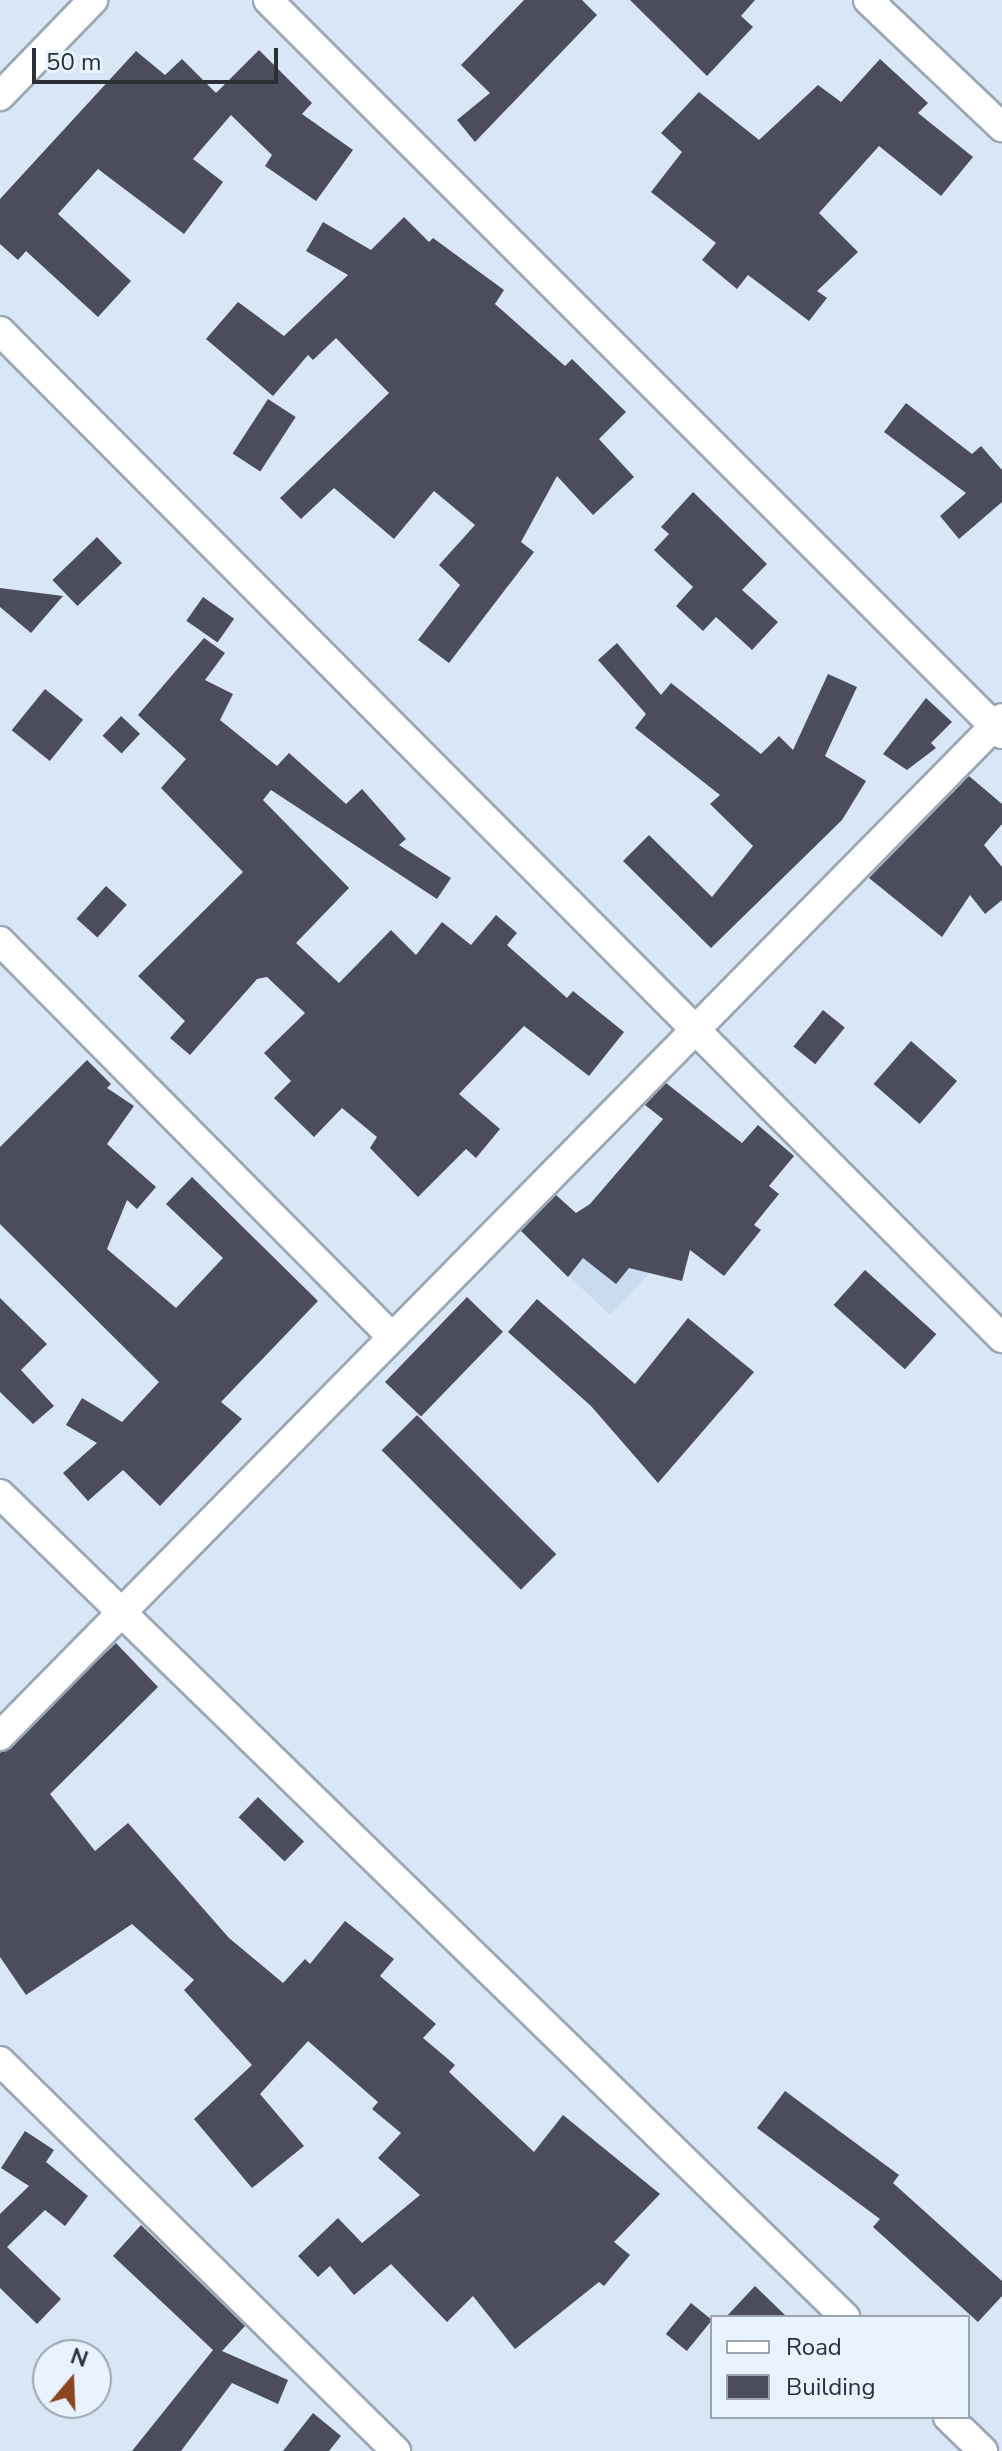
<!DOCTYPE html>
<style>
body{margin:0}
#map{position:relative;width:1002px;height:2451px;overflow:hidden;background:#d8e6f5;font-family:"Nunito Sans",sans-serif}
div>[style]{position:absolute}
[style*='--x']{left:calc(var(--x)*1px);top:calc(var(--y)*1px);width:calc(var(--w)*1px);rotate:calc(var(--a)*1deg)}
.built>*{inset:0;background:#c8dbef}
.building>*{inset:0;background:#4c4d5c;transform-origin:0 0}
.roads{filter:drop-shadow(2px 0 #9aa7b5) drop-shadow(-2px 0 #9aa7b5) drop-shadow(0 2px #9aa7b5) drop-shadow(0 -2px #9aa7b5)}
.minor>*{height:28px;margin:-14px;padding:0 14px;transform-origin:14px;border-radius:14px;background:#fff}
span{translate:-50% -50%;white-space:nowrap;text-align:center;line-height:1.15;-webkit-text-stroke:8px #e8f3ff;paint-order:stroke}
.legend{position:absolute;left:710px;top:2315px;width:260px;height:104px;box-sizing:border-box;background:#e8f3ff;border:2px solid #9ca5af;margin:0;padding:10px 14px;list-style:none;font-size:24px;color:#2b3036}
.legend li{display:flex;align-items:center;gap:16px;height:40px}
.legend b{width:40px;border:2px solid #9ca5af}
.north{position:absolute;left:32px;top:2339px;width:80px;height:80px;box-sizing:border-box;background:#e8f3ff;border:2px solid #9ca5af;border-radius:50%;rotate:19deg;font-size:22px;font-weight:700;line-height:32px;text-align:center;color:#2b3036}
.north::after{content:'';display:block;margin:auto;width:28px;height:36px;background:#8b4520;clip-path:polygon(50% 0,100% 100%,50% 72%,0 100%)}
.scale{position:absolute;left:32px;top:48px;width:246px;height:36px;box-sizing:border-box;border:4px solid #2b3036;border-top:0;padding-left:10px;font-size:24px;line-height:28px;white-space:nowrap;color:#2b3036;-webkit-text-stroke:6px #e8f3ff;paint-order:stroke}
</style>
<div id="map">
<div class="built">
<div style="clip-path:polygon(580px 1225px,667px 1255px,610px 1315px,553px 1261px)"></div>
</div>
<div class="building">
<div style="clip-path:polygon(524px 0,582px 0,597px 15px,475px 142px,457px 120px,490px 93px,461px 65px)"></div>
<div style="clip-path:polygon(630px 0,755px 0,741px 16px,753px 27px,707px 76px)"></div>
<div style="clip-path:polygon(259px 50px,312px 103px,302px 114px,353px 150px,316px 201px,265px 166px,272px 155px,231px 115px,193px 159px,223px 182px,184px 234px,98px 169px,58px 214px,131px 281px,98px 317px,26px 251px,18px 260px,0 244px,0 199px,136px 51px,165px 75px,182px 59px,216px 93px)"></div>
<div style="clip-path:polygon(880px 59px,928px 103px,918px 113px,973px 157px,941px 196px,879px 146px,819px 213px,858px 252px,817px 291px,827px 298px,809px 321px,748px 275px,737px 289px,702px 260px,716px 243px,651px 192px,682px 152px,661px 133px,699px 92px,759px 140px,818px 85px,841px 102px)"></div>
<div style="clip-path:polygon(404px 217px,429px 242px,433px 238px,504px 290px,495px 304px,565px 366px,572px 359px,626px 412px,599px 439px,634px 477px,593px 515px,557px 476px,521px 542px,534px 552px,449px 663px,418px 640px,460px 585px,439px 565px,475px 525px,434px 491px,394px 539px,334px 488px,301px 519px,280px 498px,389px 393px,336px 338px,313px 360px,308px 355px,273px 396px,206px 339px,238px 302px,284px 336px,348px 275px,306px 251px,323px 222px,371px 250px)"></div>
<div style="left:268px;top:399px;width:33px;height:65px;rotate:33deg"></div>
<div style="clip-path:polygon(906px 403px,972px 454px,981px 446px,1002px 470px,1002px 502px,959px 539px,940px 516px,966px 493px,884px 432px)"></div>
<div style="clip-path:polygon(693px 492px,767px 564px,742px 590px,778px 622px,752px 650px,716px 617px,703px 631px,676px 606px,693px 587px,654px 550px,669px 534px,661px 527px)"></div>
<div style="left:97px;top:537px;width:36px;height:62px;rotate:46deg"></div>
<div style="clip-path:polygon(0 588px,63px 596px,31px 633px,0 607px)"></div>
<div style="left:203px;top:597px;width:38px;height:29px;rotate:35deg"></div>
<div style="clip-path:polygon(204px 638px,225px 653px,205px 680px,233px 694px,220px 720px,277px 766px,289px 753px,346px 804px,362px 789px,406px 839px,399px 845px,451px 878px,437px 899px,271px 790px,263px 800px,349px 888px,296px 943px,339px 983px,391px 930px,416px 955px,442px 922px,471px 945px,496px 915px,517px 933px,507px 945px,567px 998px,573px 991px,624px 1032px,589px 1076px,524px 1026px,459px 1094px,500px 1129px,476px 1158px,466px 1149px,418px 1197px,370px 1148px,377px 1137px,342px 1108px,314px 1137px,274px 1098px,291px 1081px,264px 1053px,305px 1013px,267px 977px,257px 979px,190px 1055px,170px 1038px,185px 1021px,138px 976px,243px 872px,161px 788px,186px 759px,138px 715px)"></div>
<div style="clip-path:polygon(617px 643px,661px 695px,671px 683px,761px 754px,779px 736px,793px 750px,828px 674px,857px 687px,825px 756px,866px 781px,842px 820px,711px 948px,623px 861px,649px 835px,712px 897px,753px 846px,710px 804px,720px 795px,635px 728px,646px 714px,598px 660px)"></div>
<div style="left:45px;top:689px;width:49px;height:53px;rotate:39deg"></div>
<div style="clip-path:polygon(926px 698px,952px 722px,931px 743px,936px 748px,907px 770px,883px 754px)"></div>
<div style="left:121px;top:716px;width:26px;height:27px;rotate:43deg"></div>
<div style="clip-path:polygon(969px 776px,1002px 804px,1002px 824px,984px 845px,1002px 867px,1002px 900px,985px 914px,970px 895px,942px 937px,869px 878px)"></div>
<div style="left:106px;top:886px;width:28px;height:44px;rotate:42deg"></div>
<div style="left:823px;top:1010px;width:28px;height:47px;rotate:39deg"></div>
<div style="left:911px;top:1041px;width:61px;height:57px;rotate:41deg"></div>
<div style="clip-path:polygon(87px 1060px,111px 1084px,107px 1088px,134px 1106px,107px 1144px,156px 1187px,137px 1209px,127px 1200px,107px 1249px,176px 1308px,223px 1258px,166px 1204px,192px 1177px,318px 1301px,221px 1402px,242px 1419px,160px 1506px,123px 1470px,88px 1501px,63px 1473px,97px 1443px,66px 1425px,82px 1398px,122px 1422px,159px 1382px,0 1224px,0 1147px)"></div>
<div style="clip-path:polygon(666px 1083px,742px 1143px,758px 1125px,794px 1156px,769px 1186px,779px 1194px,754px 1225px,761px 1230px,724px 1276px,690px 1250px,682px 1281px,629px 1268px,616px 1284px,583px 1258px,568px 1277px,521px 1231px,556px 1195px,576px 1213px,590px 1204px,663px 1119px,645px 1105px)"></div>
<div style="left:865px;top:1270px;width:96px;height:47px;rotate:42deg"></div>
<div style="left:467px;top:1297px;width:50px;height:118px;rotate:44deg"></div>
<div style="clip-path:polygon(0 1298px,47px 1344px,21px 1370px,54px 1406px,33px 1424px,0 1392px)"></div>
<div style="clip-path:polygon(537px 1299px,635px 1384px,688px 1318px,754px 1372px,658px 1483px,591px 1406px,508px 1332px)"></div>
<div style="left:417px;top:1415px;width:197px;height:50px;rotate:45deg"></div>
<div style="clip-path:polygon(116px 1643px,158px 1687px,50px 1794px,95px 1851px,128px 1823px,229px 1938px,283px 1983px,305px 1959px,310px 1964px,345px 1921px,394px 1959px,380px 1976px,436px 2024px,423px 2038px,455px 2065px,449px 2072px,534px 2152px,563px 2115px,660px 2194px,614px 2242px,630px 2255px,604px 2286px,599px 2282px,515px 2349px,473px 2296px,447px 2322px,391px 2264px,354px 2295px,330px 2266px,318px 2277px,298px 2256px,338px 2218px,362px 2243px,420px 2195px,378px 2158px,401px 2133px,372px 2109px,378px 2102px,308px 2041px,260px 2094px,304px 2146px,252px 2188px,194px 2119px,252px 2065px,184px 1990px,194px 1980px,132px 1924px,26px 1995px,0 1957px,0 1753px)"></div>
<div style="left:258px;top:1797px;width:64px;height:28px;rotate:44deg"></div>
<div style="clip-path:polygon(785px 2091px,899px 2175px,893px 2183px,1002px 2281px,1002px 2296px,978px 2322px,873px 2227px,880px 2219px,757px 2128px)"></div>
<div style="clip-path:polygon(25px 2131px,54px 2150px,46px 2162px,88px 2196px,65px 2226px,45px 2210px,7px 2247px,61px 2299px,37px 2324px,0 2288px,0 2214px,29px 2186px,1px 2168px)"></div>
<div style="clip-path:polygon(141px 2225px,245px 2326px,222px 2351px,288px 2380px,278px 2404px,232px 2383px,181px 2451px,132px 2451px,213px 2350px,113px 2256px)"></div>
<div style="clip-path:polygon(755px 2286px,787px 2317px,726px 2317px)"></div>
<div style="left:691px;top:2303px;width:27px;height:40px;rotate:39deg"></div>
<div style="clip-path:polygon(313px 2413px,341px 2436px,329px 2451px,283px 2451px)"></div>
</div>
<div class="roads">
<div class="minor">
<div style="--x:268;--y:0;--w:1038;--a:45"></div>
<div style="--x:868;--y:0;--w:185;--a:43.5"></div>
<div style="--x:0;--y:96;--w:134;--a:-45.9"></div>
<div style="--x:0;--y:331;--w:1421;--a:45.14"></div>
<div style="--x:0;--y:941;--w:557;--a:45.29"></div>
<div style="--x:0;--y:1494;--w:1180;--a:44.24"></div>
<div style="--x:0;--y:1736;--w:1428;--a:-45.45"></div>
<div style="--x:0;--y:2061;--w:556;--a:44.56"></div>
<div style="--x:948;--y:2417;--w:49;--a:44.2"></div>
</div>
</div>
<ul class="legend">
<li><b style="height:10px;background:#fff"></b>Road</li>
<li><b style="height:22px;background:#4c4d5c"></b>Building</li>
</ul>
<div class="north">N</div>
<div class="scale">50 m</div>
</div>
